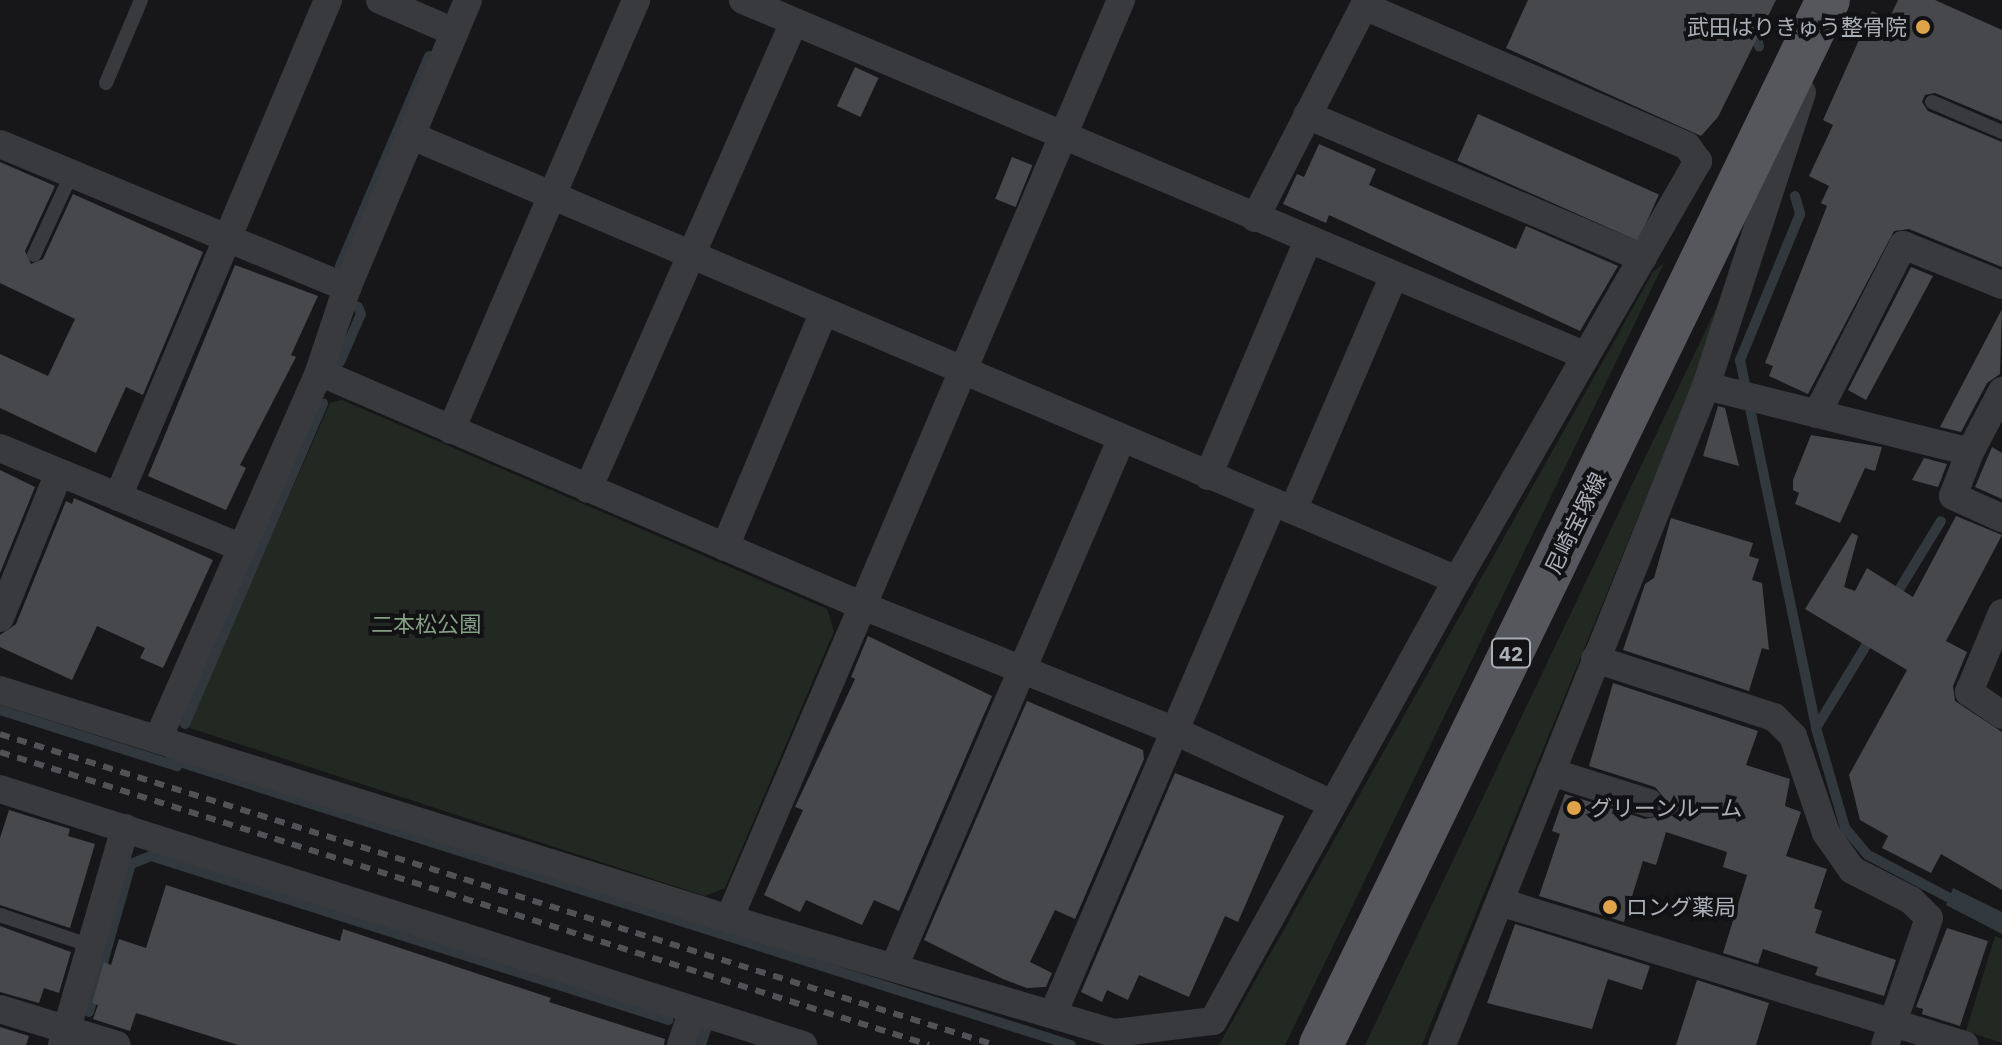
<!DOCTYPE html>
<meta charset="utf-8">
<style>
body{margin:0}
#map{position:relative;width:2002px;height:1045px;overflow:hidden;background:#171719;font-family:"IBM Plex Sans","Noto Sans JP",sans-serif}
div>[style]{position:absolute}
[style*='--x']{left:calc(var(--x)*1px);top:calc(var(--y)*1px);width:calc(var(--w)*1px);rotate:calc(var(--a)*1deg)}
.green>*{inset:0;background:#222922}
.water>*{inset:0;background:#31393e}
.stream>*{height:10px;margin:-5px;padding:0 5px;transform-origin:5px;border-radius:5px;background:#31393e}
.building>*{inset:0;background:#46484b;transform-origin:0 0}
.service>*{height:14px;margin:-7px;padding:0 7px;transform-origin:7px;border-radius:7px;background:#393a3e}
.minor>*{height:28px;margin:-14px;padding:0 14px;transform-origin:14px;border-radius:14px;background:#393a3e}
.primary>*{height:44px;margin:-22px;padding:0 22px;transform-origin:22px;border-radius:22px;background:#55575c}
.rail>*{height:6px;margin-top:-3px;transform-origin:0;background:repeating-linear-gradient(90deg,#505256 0 10px,transparent 0 18px)}
.dots>*{width:22px;height:22px;translate:-50% -50%;box-sizing:border-box;border:4px solid #121214;border-radius:50%}
span{translate:-50% -50%;white-space:nowrap;text-align:center;line-height:1.15;-webkit-text-stroke:8px #121214;paint-order:stroke}
.shield-label span{padding:2px 6px;background:#121214;border:2px solid;border-radius:6px;-webkit-text-stroke-width:0}
.shield-label{font-size:20px;color:#abafb7;font-weight:700}
.poi-label{font-size:22px;color:#abafb7}
.right{translate:-100% -50%;text-align:right}
.left{translate:0 -50%;text-align:left}
.street-label{font-size:22px;color:#abafb7}
.park-label{font-size:22px;color:#84a084}
</style>
<div id="map">
<div class="green">
<div style="clip-path:polygon(1664px 263px,1285px 1045px,1219px 1045px,1653px 272px)"></div>
<div style="clip-path:polygon(1723px 294px,1692px 385px,1422px 1045px,1365px 1045px)"></div>
<div style="clip-path:polygon(342px 400px,827px 609px,834px 631px,725px 888px,705px 896px,187px 727px,330px 403px)"></div>
<div style="clip-path:polygon(1995px 936px,2002px 939px,2002px 1043px,1966px 1031px)"></div>
</div>
<div class="water">
<div style="clip-path:polygon(1953px 888px,2002px 912px,2002px 934px,1946px 905px)"></div>
</div>
<div class="stream">
<div style="--x:1748;--y:0;--w:48;--a:76.8"></div>
<div style="--x:1795;--y:196;--w:19;--a:74"></div>
<div style="--x:1800;--y:214;--w:158;--a:112.3"></div>
<div style="--x:1740;--y:360;--w:376;--a:78.3"></div>
<div style="--x:1816;--y:728;--w:104;--a:73.8"></div>
<div style="--x:1845;--y:828;--w:35;--a:50"></div>
<div style="--x:1868;--y:855;--w:105;--a:27.8"></div>
<div style="--x:340;--y:266;--w:228;--a:-67"></div>
<div style="--x:340;--y:362;--w:52;--a:-66.4"></div>
<div style="--x:361;--y:314;--w:8;--a:-113"></div>
<div style="--x:1894;--y:598;--w:90;--a:-58.6"></div>
<div style="--x:0;--y:710;--w:186;--a:17.6"></div>
<div style="--x:185;--y:724;--w:349;--a:-66.7"></div>
<div style="--x:1816;--y:728;--w:108;--a:-58.7"></div>
<div style="--x:170;--y:759;--w:945;--a:17.61"></div>
<div style="--x:89;--y:1012;--w:154;--a:-74.2"></div>
<div style="--x:131;--y:864;--w:22;--a:-22"></div>
<div style="--x:151;--y:856;--w:543;--a:17.57"></div>
<div style="--x:701;--y:1045;--w:16;--a:-72"></div>
</div>
<div class="building">
<div style="clip-path:polygon(1528px 0,1776px 0,1718px 117px,1701px 136px,1506px 48px)"></div>
<div style="clip-path:polygon(1898px 0,1935px 0,2002px 30px,2002px 121px,1935px 93px,1925px 95px,1922px 102px,1928px 111px,2002px 142px,2002px 267px,1909px 229px,1894px 231px,1808px 394px,1769px 376px,1773px 366px,1765px 363px,1827px 206px,1821px 203px,1829px 186px,1809px 176px,1833px 125px,1823px 120px,1872px 11px,1889px 19px)"></div>
<div style="left:855px;top:67px;width:26px;height:43px;rotate:25deg"></div>
<div style="left:1478px;top:114px;width:198px;height:51px;rotate:24deg"></div>
<div style="clip-path:polygon(1319px 144px,1376px 169px,1369px 185px,1516px 249px,1526px 226px,1618px 266px,1580px 331px,1329px 215px,1326px 223px,1283px 204px,1297px 174px,1304px 177px)"></div>
<div style="left:1012px;top:157px;width:22px;height:45px;rotate:22deg"></div>
<div style="clip-path:polygon(0 162px,55px 186px,25px 251px,31px 264px,43px 259px,73px 194px,203px 252px,143px 395px,126px 387px,96px 453px,0 408px,0 354px,48px 376px,75px 319px,0 283px)"></div>
<div style="clip-path:polygon(235px 265px,318px 296px,291px 355px,296px 357px,240px 465px,246px 468px,226px 510px,148px 476px)"></div>
<div style="clip-path:polygon(1911px 267px,1933px 276px,1866px 400px,1848px 390px)"></div>
<div style="clip-path:polygon(2002px 309px,2000px 374px,1987px 383px,1961px 432px,1940px 427px)"></div>
<div style="clip-path:polygon(1718px 406px,1725px 408px,1739px 466px,1703px 456px)"></div>
<div style="clip-path:polygon(1811px 435px,1882px 447px,1875px 471px,1865px 468px,1840px 523px,1795px 504px,1799px 493px,1793px 490px,1793px 480px)"></div>
<div style="clip-path:polygon(1992px 447px,2002px 453px,2002px 499px,1975px 487px)"></div>
<div style="clip-path:polygon(1924px 458px,1947px 464px,1938px 487px,1912px 480px)"></div>
<div style="clip-path:polygon(0 470px,35px 487px,0 573px)"></div>
<div style="clip-path:polygon(74px 498px,213px 560px,163px 668px,140px 658px,145px 648px,97px 626px,72px 680px,0 647px,0 635px,16px 624px,66px 501px,72px 504px)"></div>
<div style="clip-path:polygon(1956px 516px,2002px 535px,1946px 641px,1967px 652px,1953px 686px,1955px 701px,2002px 732px,2002px 890px,1941px 854px,1931px 873px,1882px 848px,1888px 836px,1860px 820px,1849px 775px,1907px 670px,1805px 609px,1852px 533px,1858px 536px,1844px 587px,1855px 591px,1867px 568px,1913px 597px)"></div>
<div style="clip-path:polygon(1671px 518px,1753px 543px,1749px 556px,1759px 559px,1752px 580px,1762px 583px,1769px 650px,1762px 648px,1749px 691px,1623px 650px,1645px 584px,1654px 578px)"></div>
<div style="clip-path:polygon(868px 636px,992px 696px,899px 911px,874px 900px,862px 925px,806px 900px,800px 912px,764px 895px,803px 810px,795px 807px,855px 679px,851px 677px)"></div>
<div style="clip-path:polygon(1613px 683px,1758px 731px,1746px 765px,1790px 779px,1785px 806px,1801px 812px,1786px 856px,1827px 869px,1814px 908px,1822px 911px,1815px 933px,1896px 960px,1884px 996px,1815px 975px,1818px 967px,1763px 949px,1758px 964px,1723px 953px,1747px 875px,1723px 867px,1727px 852px,1666px 832px,1656px 865px,1643px 861px,1624px 922px,1539px 896px,1560px 834px,1552px 831px,1565px 794px,1645px 819px,1660px 816px,1665px 809px,1665px 799px,1655px 787px,1589px 766px)"></div>
<div style="clip-path:polygon(1027px 701px,1143px 750px,1144px 759px,1075px 919px,1055px 910px,1030px 962px,1052px 973px,1046px 987px,1027px 988px,1003px 979px,924px 940px)"></div>
<div style="clip-path:polygon(1175px 773px,1284px 816px,1238px 922px,1225px 916px,1189px 997px,1139px 975px,1128px 1000px,1107px 990px,1102px 1002px,1081px 992px)"></div>
<div style="clip-path:polygon(9px 810px,70px 829px,68px 836px,95px 844px,70px 928px,0 905px,0 838px)"></div>
<div style="clip-path:polygon(166px 885px,340px 941px,343px 929px,551px 998px,549px 1002px,665px 1039px,664px 1045px,238px 1045px,136px 1013px,130px 1031px,93px 1019px,98px 1005px,92px 1003px,104px 962px,111px 965px,119px 939px,146px 948px)"></div>
<div style="clip-path:polygon(1515px 924px,1650px 966px,1642px 990px,1608px 979px,1592px 1029px,1487px 1003px)"></div>
<div style="clip-path:polygon(0 926px,71px 952px,59px 993px,44px 988px,39px 1003px,0 992px)"></div>
<div style="clip-path:polygon(1947px 928px,1988px 941px,1960px 1026px,1922px 1014px,1923px 1009px,1916px 1007px)"></div>
<div style="clip-path:polygon(1697px 980px,1769px 1003px,1756px 1045px,1676px 1045px)"></div>
<div style="clip-path:polygon(0 1027px,29px 1036px,26px 1045px,0 1045px)"></div>
</div>
<div class="service">
<div style="--x:106;--y:83;--w:90;--a:-67.1"></div>
<div style="--x:1932;--y:102;--w:76;--a:23.2"></div>
<div style="--x:34;--y:255;--w:88;--a:-65.2"></div>
<div style="--x:0;--y:915;--w:96;--a:18.8"></div>
</div>
<div class="minor">
<div style="--x:380;--y:0;--w:81;--a:23.4"></div>
<div style="--x:743;--y:0;--w:915;--a:22.89"></div>
<div style="--x:1364;--y:6;--w:352;--a:23.4"></div>
<div style="--x:1687;--y:146;--w:19;--a:54"></div>
<div style="--x:1698;--y:161;--w:483;--a:119.9"></div>
<div style="--x:1307;--y:115;--w:365;--a:23.1"></div>
<div style="--x:0;--y:144;--w:376;--a:22.5"></div>
<div style="--x:1255;--y:218;--w:245;--a:-62.8"></div>
<div style="--x:319;--y:372;--w:592;--a:23.27"></div>
<div style="--x:863;--y:606;--w:336;--a:21.8"></div>
<div style="--x:1175;--y:731;--w:171;--a:24.9"></div>
<div style="--x:1706;--y:386;--w:272;--a:14"></div>
<div style="--x:1970;--y:452;--w:47;--a:111.1"></div>
<div style="--x:1953;--y:496;--w:54;--a:24.2"></div>
<div style="--x:1817;--y:414;--w:190;--a:-63"></div>
<div style="--x:1903;--y:245;--w:107;--a:22"></div>
<div style="--x:451;--y:430;--w:468;--a:-66.7"></div>
<div style="--x:0;--y:448;--w:260;--a:22.4"></div>
<div style="--x:1970;--y:452;--w:69;--a:-62.3"></div>
<div style="--x:1208;--y:476;--w:256;--a:-67"></div>
<div style="--x:588;--y:489;--w:510;--a:-66.2"></div>
<div style="--x:118;--y:497;--w:540;--a:-67.09"></div>
<div style="--x:1293;--y:510;--w:255;--a:-66.7"></div>
<div style="--x:725;--y:547;--w:253;--a:-67.2"></div>
<div style="--x:2002;--y:613;--w:86;--a:112.7"></div>
<div style="--x:1969;--y:692;--w:40;--a:34.9"></div>
<div style="--x:0;--y:618;--w:157;--a:-67.9"></div>
<div style="--x:1595;--y:659;--w:188;--a:18"></div>
<div style="--x:1774;--y:717;--w:27;--a:45"></div>
<div style="--x:1793;--y:736;--w:102;--a:71.2"></div>
<div style="--x:1826;--y:833;--w:45;--a:54.9"></div>
<div style="--x:1852;--y:870;--w:66;--a:27"></div>
<div style="--x:1911;--y:900;--w:25;--a:45"></div>
<div style="--x:1929;--y:918;--w:134;--a:109.1"></div>
<div style="--x:0;--y:690;--w:764;--a:17.44"></div>
<div style="--x:729;--y:919;--w:402;--a:16.5"></div>
<div style="--x:1115;--y:1033;--w:99;--a:-7"></div>
<div style="--x:1213;--y:1021;--w:504;--a:-61.04"></div>
<div style="--x:1457;--y:580;--w:1135;--a:-156.98"></div>
<div style="--x:158;--y:739;--w:401;--a:-66.3"></div>
<div style="--x:319;--y:372;--w:89;--a:-71.6"></div>
<div style="--x:347;--y:288;--w:312;--a:-67.2"></div>
<div style="--x:1551;--y:772;--w:103;--a:17.6"></div>
<div style="--x:0;--y:789;--w:843;--a:17.68"></div>
<div style="--x:1500;--y:902;--w:486;--a:17.1"></div>
<div style="--x:729;--y:919;--w:999;--a:-66.9"></div>
<div style="--x:894;--y:967;--w:574;--a:-66.7"></div>
<div style="--x:0;--y:1009;--w:122;--a:17.1"></div>
<div style="--x:1053;--y:1014;--w:557;--a:-66.75"></div>
<div style="--x:62;--y:1045;--w:226;--a:-73.8"></div>
<div style="--x:681;--y:1045;--w:36;--a:-71"></div>
<div style="--x:1442;--y:1045;--w:710;--a:-68.17"></div>
<div style="--x:1706;--y:386;--w:309;--a:-71.9"></div>
</div>
<div class="primary">
<div style="--x:1321;--y:1045;--w:1161;--a:-64.12"></div>
</div>
<div class="rail">
<div style="--x:0;--y:734;--w:1042;--a:17.36"></div>
<div style="--x:0;--y:752;--w:974;--a:17.5"></div>
</div>
<div class="dots">
<div style="left:1923px;top:27px;background:#dfa44a"></div>
<div style="left:1574px;top:808px;background:#dfa44a"></div>
<div style="left:1610px;top:907px;background:#dfa44a"></div>
</div>
<div class="shield-label">
<span style="left:1511px;top:653px">42</span>
</div>
<div class="poi-label">
<span class="right" style="left:1907px;top:27px">武田はりきゅう整骨院</span>
<span class="left" style="left:1590px;top:808px">グリーンルーム</span>
<span class="left" style="left:1626px;top:907px">ロング薬局</span>
</div>
<div class="street-label">
<span style="left:1575px;top:523px;rotate:-64deg">尼崎宝塚線</span>
</div>
<div class="park-label">
<span style="left:426px;top:624px">二本松公園</span>
</div>
</div>
